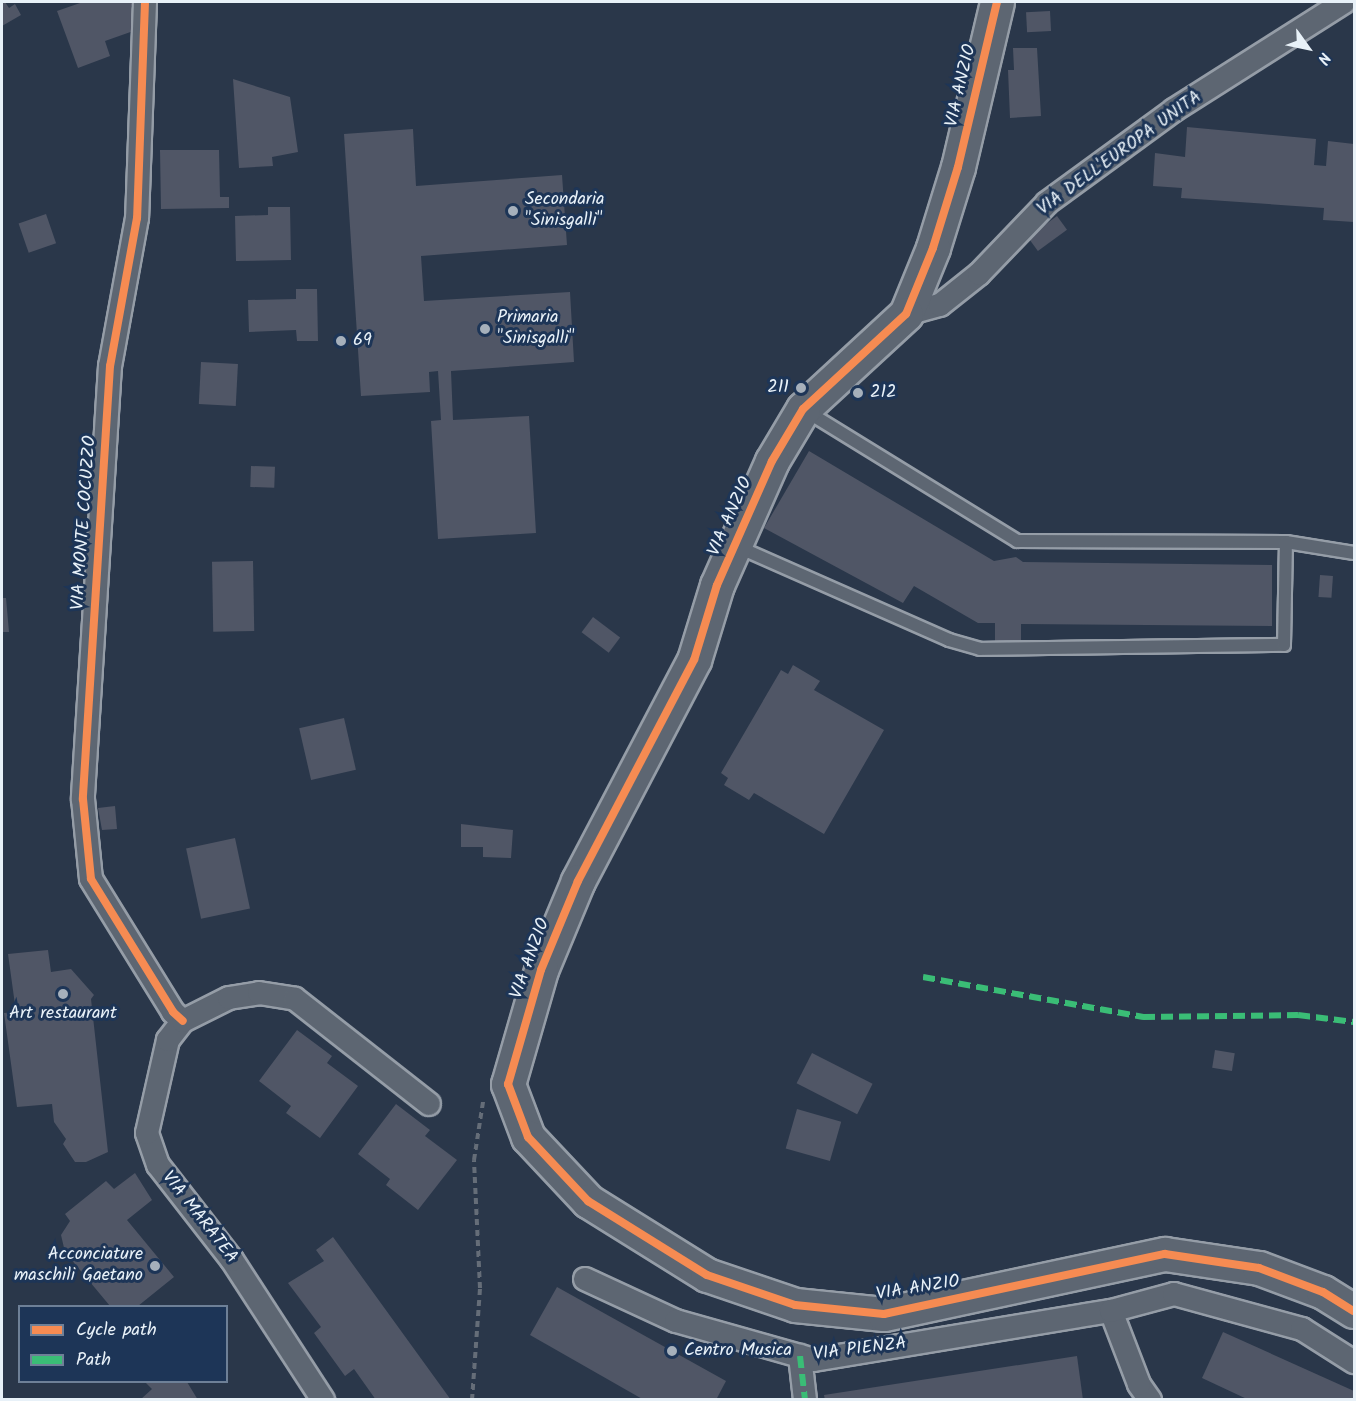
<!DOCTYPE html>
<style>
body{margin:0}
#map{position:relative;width:1356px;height:1401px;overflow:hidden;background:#2a374a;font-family:Kalam,sans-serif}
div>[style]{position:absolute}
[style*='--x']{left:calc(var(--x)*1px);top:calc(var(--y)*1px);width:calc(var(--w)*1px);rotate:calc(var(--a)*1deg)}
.building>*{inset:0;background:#505666;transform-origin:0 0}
.path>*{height:4px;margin-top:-2px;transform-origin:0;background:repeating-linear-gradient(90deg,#656d78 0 6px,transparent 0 10.5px)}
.roads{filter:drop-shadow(2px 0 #959da7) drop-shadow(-2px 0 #959da7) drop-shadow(0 2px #959da7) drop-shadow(0 -2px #959da7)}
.lane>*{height:12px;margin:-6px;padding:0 6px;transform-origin:6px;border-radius:6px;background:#5d6672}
.street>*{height:22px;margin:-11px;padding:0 11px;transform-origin:11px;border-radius:11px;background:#5d6672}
.secondary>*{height:33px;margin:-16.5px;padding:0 16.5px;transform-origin:16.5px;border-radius:16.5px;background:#5d6672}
.quiet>*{height:6px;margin-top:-3px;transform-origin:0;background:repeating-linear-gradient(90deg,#3abd76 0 12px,transparent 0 18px)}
.cycleway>*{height:8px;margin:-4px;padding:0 4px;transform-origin:4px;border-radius:4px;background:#f68b52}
.dots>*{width:16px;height:16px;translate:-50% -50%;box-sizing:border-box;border:3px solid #1d3557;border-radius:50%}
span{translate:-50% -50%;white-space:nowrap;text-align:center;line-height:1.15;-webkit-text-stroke:6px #1d3557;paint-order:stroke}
.street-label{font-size:18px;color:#e8f1f8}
.poi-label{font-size:18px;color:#e8f1f8}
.left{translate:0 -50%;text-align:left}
.right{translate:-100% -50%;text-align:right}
.frame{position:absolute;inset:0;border:3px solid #e8f1f8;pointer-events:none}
.legend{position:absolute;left:18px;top:1305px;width:210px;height:78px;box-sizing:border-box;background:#1d3557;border:2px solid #6e8097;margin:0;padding:8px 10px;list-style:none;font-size:18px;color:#e8f1f8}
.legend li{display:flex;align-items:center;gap:12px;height:30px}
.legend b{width:30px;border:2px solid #6e8097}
.north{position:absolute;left:1278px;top:18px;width:60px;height:60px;-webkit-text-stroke:4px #1d3557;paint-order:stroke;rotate:123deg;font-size:16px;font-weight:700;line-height:24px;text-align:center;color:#e8f1f8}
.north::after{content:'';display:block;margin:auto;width:21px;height:27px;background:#e8f1f8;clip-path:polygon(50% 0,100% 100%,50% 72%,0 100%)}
</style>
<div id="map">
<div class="building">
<div style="clip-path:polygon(2px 2px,5px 2px,9px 8px,15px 4px,21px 15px,2px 26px)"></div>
<div style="clip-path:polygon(83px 2px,138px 2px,131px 6px,139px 29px,105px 41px,110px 56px,78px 68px,57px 11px)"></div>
<div style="left:1050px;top:11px;width:20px;height:24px;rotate:87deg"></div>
<div style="clip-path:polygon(1013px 48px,1037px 48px,1041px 116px,1010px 118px,1008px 70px,1014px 70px)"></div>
<div style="clip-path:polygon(233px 79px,290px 97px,298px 152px,272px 157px,273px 166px,239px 168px)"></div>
<div style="clip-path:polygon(1187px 127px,1316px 139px,1314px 165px,1326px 166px,1328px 141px,1354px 144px,1354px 222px,1323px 220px,1324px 208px,1181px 198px,1182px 188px,1153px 186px,1155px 153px,1185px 157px)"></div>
<div style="clip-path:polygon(413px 129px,416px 186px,562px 175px,567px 245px,421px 256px,424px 301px,570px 292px,574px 362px,451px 371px,453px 420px,529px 416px,536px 533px,438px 539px,431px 421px,441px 420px,438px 371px,429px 372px,430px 392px,361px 396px,344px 134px)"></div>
<div style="clip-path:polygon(160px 150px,219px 150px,220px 197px,229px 197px,229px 208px,161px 209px)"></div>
<div style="clip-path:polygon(268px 207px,290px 207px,291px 260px,236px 261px,235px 216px,268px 215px)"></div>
<div style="left:46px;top:214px;width:31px;height:29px;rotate:71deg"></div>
<div style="left:1057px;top:216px;width:17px;height:36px;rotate:54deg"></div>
<div style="clip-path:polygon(296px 289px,317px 289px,318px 341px,297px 341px,296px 330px,249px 332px,248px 300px,296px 299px)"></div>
<div style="left:201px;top:362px;width:37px;height:42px;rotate:3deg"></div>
<div style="clip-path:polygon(809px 451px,994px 561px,1016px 557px,1023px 562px,1272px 565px,1272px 626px,1021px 624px,1021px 642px,995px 641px,995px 623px,978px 623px,914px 586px,903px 603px,764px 528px)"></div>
<div style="left:251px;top:466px;width:24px;height:21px;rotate:2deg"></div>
<div style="left:253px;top:561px;width:70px;height:41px;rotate:89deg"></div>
<div style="left:1320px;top:575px;width:13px;height:22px;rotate:4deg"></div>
<div style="clip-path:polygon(2px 598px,6px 598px,9px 632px,2px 632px)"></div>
<div style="left:593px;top:617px;width:34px;height:19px;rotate:37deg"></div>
<div style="clip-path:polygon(793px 665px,820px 681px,814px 690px,884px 730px,824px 834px,754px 793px,749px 800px,724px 785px,728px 778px,721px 773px,781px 670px,788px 674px)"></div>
<div style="left:344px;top:718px;width:53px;height:46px;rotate:77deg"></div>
<div style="clip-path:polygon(115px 806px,117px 829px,102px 830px,98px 808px)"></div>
<div style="clip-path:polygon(461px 824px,513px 830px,511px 858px,483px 857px,483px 847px,461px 847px)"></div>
<div style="left:235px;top:838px;width:72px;height:50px;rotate:78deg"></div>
<div style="clip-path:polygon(48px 950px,51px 972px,71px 969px,94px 995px,91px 999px,108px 1152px,86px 1162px,75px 1162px,63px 1144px,66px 1139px,54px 1122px,52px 1104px,17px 1107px,4px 1013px,16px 1012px,8px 954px)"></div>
<div style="clip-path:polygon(297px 1030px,332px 1056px,327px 1063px,358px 1086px,320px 1138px,286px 1113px,291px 1106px,259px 1081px)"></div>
<div style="left:1215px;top:1050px;width:20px;height:18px;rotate:9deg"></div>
<div style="left:812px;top:1053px;width:68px;height:34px;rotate:27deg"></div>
<div style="clip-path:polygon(396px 1104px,430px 1130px,425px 1136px,457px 1160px,418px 1210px,386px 1185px,390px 1179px,358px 1154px)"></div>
<div style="left:797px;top:1109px;width:46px;height:41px;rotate:16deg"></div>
<div style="clip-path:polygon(135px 1173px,152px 1200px,127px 1220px,174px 1277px,138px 1306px,110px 1306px,65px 1252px,61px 1235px,70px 1221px,65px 1214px,106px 1181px,114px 1189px)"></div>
<div style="clip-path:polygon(333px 1237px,451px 1400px,376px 1400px,354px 1369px,345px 1376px,314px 1333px,321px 1327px,288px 1283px,324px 1261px,316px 1250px)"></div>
<div style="clip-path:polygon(557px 1287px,726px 1381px,716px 1400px,644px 1400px,530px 1335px)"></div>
<div style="clip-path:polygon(1223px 1332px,1354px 1391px,1354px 1400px,1249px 1400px,1202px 1378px)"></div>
<div style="clip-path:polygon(1077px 1356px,1083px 1400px,825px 1400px,824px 1395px)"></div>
<div style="clip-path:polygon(145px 1382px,187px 1382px,198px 1400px,140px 1400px,152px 1389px)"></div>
</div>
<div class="path">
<div style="--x:472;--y:1400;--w:112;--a:-85.9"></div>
<div style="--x:480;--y:1288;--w:128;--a:-92.7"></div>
<div style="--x:474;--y:1160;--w:59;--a:-81.2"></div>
</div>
<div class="roads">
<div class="lane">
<div style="--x:806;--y:411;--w:248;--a:31.6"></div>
<div style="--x:1017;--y:541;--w:269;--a:0.2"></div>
<div style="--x:1286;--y:542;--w:69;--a:9.2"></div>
<div style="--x:736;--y:546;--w:233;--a:23.8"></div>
<div style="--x:949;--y:640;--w:32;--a:16"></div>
<div style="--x:980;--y:649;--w:304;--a:-0.8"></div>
<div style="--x:1284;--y:645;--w:103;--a:-88.9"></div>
</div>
<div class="street">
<div style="--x:145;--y:2;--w:216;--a:92.1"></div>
<div style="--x:137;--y:218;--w:150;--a:100.3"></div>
<div style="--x:110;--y:366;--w:434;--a:93.6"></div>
<div style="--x:83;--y:799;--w:80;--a:84.3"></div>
<div style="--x:91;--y:879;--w:156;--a:58.3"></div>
<div style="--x:173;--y:1012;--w:13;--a:42"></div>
<div style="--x:906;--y:314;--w:35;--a:-15"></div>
<div style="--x:940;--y:305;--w:50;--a:-38.5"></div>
<div style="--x:979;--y:274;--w:98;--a:-46.2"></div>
<div style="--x:1047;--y:203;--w:157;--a:-36.2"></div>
<div style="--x:1174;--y:110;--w:201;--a:-32.4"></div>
<div style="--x:585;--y:1279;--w:100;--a:24.8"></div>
<div style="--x:676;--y:1321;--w:143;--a:15.8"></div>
<div style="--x:814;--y:1360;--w:301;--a:-9.4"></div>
<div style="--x:800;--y:1356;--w:44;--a:83.5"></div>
<div style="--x:323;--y:1400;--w:167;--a:-123"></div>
<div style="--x:232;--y:1260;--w:120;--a:-127.9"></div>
<div style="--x:158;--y:1165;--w:34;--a:-109"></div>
<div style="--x:147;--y:1133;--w:95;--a:-77.3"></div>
<div style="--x:168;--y:1040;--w:24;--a:-52"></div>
<div style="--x:183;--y:1021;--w:51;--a:-26.6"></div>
<div style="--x:229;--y:998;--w:30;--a:-9"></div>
<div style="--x:259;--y:993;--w:36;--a:9"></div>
<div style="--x:295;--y:999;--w:170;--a:38.1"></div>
<div style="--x:1150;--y:1400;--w:19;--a:-125"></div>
<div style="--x:1139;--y:1384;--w:78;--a:-111"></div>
<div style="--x:1111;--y:1311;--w:65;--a:-15.1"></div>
<div style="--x:1174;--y:1294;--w:133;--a:15.3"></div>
<div style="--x:1302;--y:1329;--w:62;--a:32.4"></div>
</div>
<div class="secondary">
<div style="--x:997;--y:2;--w:170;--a:103.3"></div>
<div style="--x:958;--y:167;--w:85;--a:107.2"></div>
<div style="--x:933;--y:248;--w:71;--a:112.2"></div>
<div style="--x:906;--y:314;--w:140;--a:137.3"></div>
<div style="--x:803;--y:409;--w:61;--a:120.8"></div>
<div style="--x:772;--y:461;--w:136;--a:113.9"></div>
<div style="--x:717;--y:585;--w:78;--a:107"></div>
<div style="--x:694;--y:660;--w:250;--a:117.7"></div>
<div style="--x:578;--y:881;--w:96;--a:112.6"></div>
<div style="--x:541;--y:970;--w:119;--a:106.1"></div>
<div style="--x:508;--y:1084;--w:57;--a:69.3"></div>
<div style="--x:528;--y:1137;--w:88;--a:46.8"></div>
<div style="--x:588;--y:1201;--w:140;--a:31.9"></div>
<div style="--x:707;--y:1275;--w:93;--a:18.8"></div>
<div style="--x:795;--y:1305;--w:89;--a:5.8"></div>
<div style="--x:884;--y:1314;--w:287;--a:-12.1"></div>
<div style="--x:1165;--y:1254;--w:95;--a:8.5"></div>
<div style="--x:1259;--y:1268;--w:68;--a:20.6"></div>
<div style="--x:1323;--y:1292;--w:36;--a:32"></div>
</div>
</div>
<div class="quiet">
<div style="--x:923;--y:977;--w:224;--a:10.3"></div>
<div style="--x:1143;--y:1017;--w:155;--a:-0.7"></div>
<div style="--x:1298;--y:1015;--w:56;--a:7.1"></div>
<div style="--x:800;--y:1356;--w:44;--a:83.5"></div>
</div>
<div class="cycleway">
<div style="--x:145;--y:2;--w:216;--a:92.1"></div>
<div style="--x:137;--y:218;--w:150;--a:100.3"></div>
<div style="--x:110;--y:366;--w:434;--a:93.6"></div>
<div style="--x:83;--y:799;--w:80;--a:84.3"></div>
<div style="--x:91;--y:879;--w:156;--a:58.3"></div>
<div style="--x:173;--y:1012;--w:13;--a:42"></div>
<div style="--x:997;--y:2;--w:170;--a:103.3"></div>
<div style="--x:958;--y:167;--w:85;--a:107.2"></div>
<div style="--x:933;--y:248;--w:71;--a:112.2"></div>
<div style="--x:906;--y:314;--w:140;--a:137.3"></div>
<div style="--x:803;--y:409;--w:61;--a:120.8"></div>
<div style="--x:772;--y:461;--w:136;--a:113.9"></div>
<div style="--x:717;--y:585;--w:78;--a:107"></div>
<div style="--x:694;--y:660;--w:250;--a:117.7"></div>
<div style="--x:578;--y:881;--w:96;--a:112.6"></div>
<div style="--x:541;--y:970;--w:119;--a:106.1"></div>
<div style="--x:508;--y:1084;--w:57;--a:69.3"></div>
<div style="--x:528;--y:1137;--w:88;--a:46.8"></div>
<div style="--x:588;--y:1201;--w:140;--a:31.9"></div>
<div style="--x:707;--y:1275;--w:93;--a:18.8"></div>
<div style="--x:795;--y:1305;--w:89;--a:5.8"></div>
<div style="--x:884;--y:1314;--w:287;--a:-12.1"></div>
<div style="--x:1165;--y:1254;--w:95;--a:8.5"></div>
<div style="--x:1259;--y:1268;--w:68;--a:20.6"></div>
<div style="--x:1323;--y:1292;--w:36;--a:32"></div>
</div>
<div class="dots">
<div style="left:513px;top:211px;background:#a6b0bb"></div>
<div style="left:485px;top:329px;background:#a6b0bb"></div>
<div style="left:341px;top:341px;background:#a6b0bb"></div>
<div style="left:801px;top:388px;background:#a6b0bb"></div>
<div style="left:858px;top:393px;background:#a6b0bb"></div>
<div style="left:63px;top:994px;background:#a6b0bb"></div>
<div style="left:155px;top:1266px;background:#a6b0bb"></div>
<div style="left:672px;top:1351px;background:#a6b0bb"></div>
</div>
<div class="street-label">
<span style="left:962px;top:86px;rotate:-77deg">VIA ANZIO</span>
<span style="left:1120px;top:154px;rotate:-36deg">VIA DELL'EUROPA UNITA</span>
<span style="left:731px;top:517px;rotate:-66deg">VIA ANZIO</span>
<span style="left:85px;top:523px;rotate:-86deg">VIA MONTE COCUZZO</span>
<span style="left:531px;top:959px;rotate:-70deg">VIA ANZIO</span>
<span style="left:199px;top:1218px;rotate:52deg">VIA MARATEA</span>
<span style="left:918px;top:1289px;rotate:-9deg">VIA ANZIO</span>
<span style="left:860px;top:1350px;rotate:-7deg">VIA PIENZA</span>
</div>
<div class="poi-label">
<span class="left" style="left:525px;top:211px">Secondaria<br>"Sinisgalli"</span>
<span class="left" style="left:497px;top:329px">Primaria<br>"Sinisgalli"</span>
<span class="left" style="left:353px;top:341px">69</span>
<span class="right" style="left:789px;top:388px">211</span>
<span class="left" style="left:870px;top:393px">212</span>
<span style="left:63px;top:1014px">Art restaurant</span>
<span class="right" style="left:143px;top:1266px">Acconciature<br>maschili Gaetano</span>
<span class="left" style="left:684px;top:1351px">Centro Musica</span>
</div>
<div class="frame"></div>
<ul class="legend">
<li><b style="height:8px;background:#f68b52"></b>Cycle path</li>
<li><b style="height:8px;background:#3abd76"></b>Path</li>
</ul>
<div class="north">N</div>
</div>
